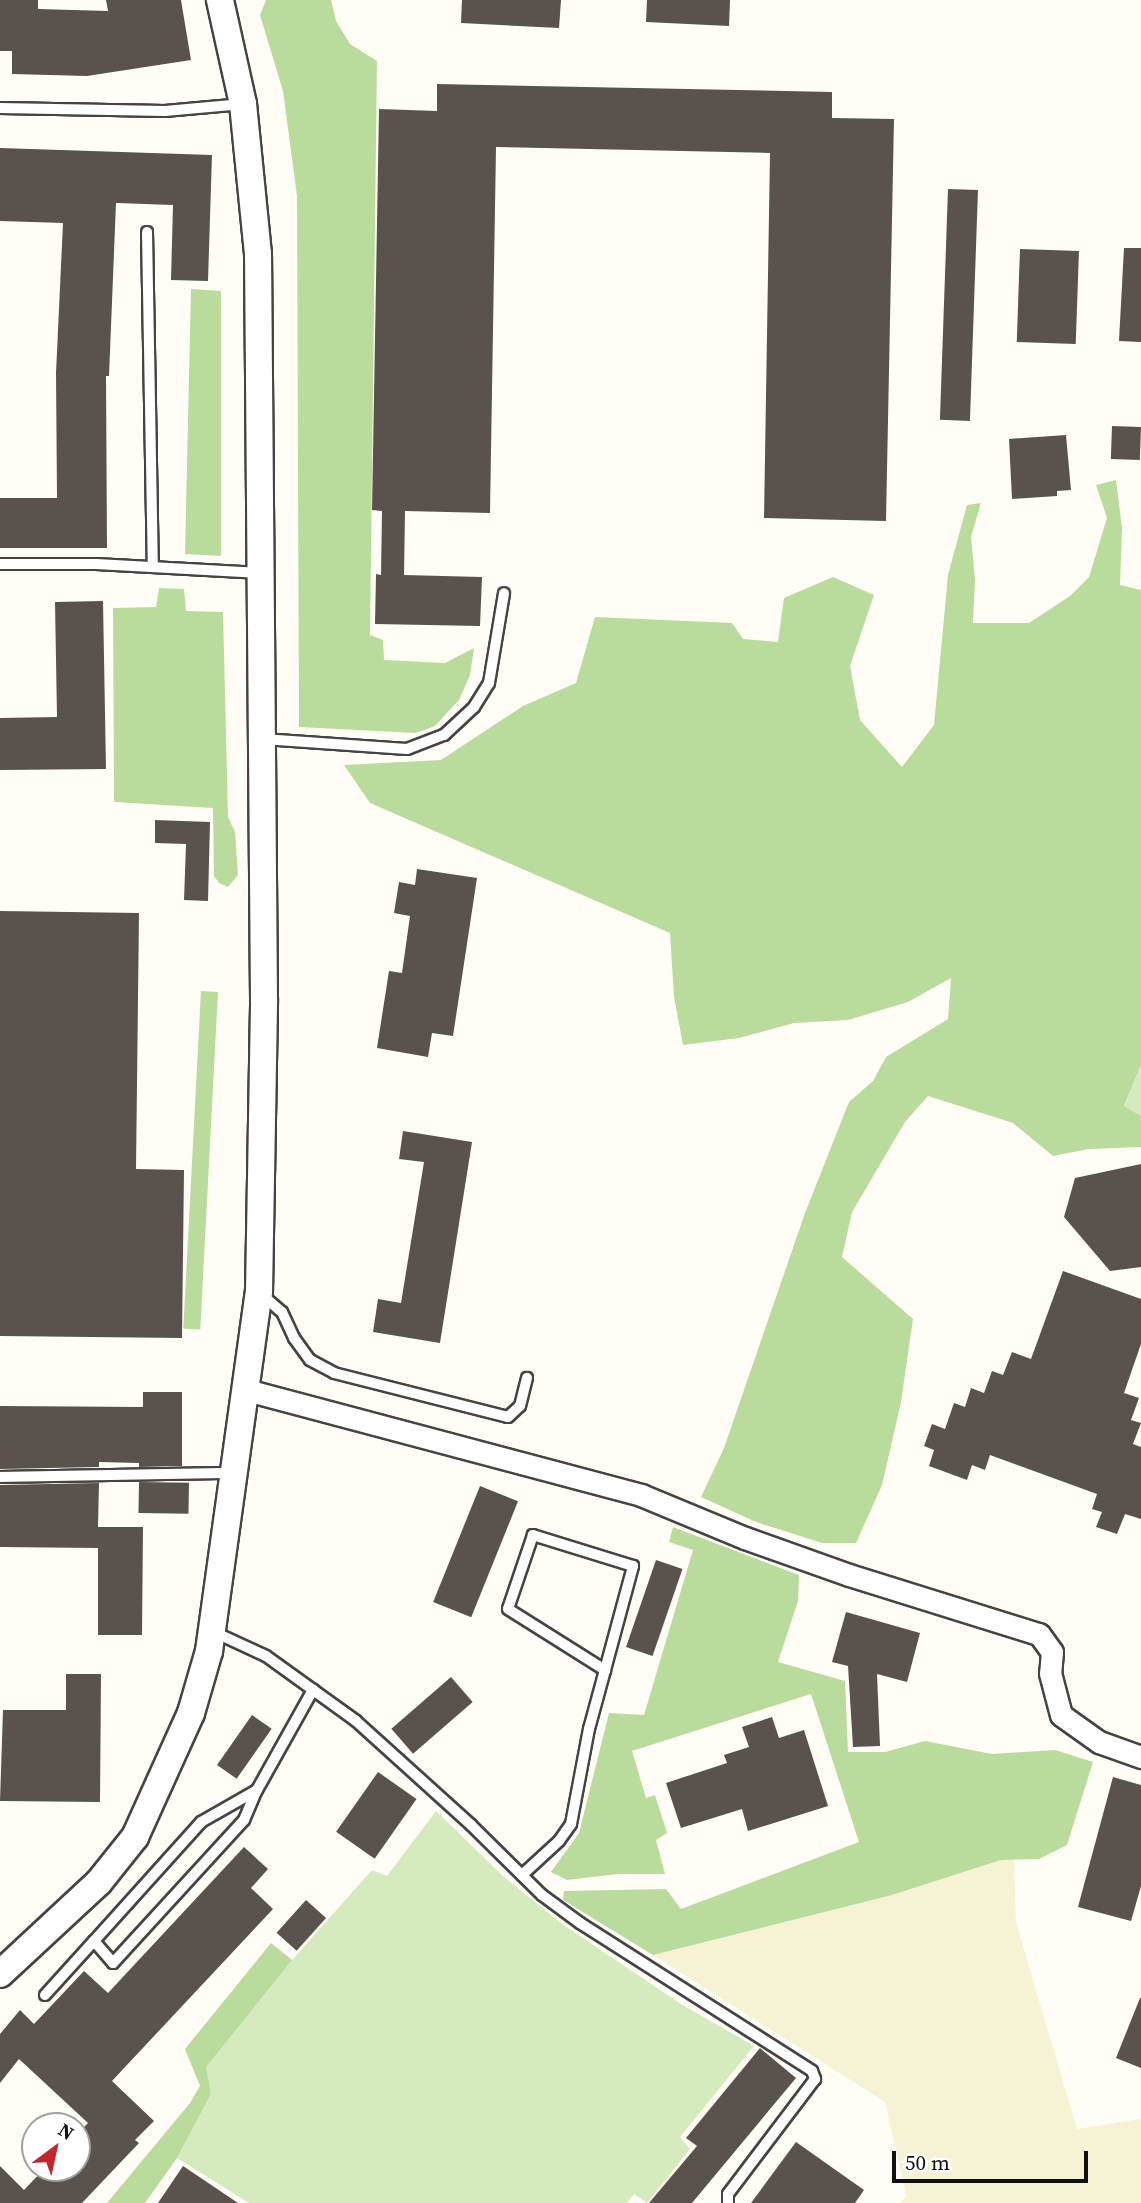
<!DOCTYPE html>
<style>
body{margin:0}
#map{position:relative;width:1141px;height:2203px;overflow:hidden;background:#fffdf5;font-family:"Source Serif 4",serif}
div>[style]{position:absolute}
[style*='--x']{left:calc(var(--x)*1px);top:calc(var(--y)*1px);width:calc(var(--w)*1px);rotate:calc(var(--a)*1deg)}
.farmland>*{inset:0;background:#f6f3d4}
.green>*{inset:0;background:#d5ebbd}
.forest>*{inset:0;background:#b9dc9c;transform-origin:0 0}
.building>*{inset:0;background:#5a524d;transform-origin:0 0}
.roads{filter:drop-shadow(2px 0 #444) drop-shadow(-2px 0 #444) drop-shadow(0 2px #444) drop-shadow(0 -2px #444)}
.service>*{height:10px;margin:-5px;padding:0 5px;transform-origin:5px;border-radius:5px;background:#fff}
.minor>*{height:21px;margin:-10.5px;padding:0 10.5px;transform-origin:10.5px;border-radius:10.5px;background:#fff}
.tertiary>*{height:26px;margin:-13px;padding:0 13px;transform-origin:13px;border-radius:13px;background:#fff}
span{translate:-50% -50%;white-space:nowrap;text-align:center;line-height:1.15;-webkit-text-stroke:7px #fff;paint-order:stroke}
.north{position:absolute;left:21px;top:2112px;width:70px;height:70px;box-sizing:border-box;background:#fff;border:2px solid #a0a0a0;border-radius:50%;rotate:33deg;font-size:19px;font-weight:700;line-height:28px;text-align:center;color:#111}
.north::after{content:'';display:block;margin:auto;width:24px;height:32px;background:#c4262e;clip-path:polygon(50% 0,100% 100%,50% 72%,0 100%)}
.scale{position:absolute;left:892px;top:2151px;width:196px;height:32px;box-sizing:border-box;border:4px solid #111;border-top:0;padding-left:9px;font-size:21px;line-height:24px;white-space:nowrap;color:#111;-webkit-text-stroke:5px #fff;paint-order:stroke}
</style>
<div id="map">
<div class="farmland">
<div style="clip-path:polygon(1014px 1859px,1016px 1922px,1077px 2129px,1141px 2119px,1141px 2203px,900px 2203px,906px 2196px,885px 2102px,653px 1955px,892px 1895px,1001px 1860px)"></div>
</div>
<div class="green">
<div style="clip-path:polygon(1141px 1065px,1141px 1116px,1124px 1107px)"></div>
<div style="clip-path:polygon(436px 1811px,504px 1877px,565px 1926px,681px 2004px,754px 2046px,680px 2137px,690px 2149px,647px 2203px,634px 2194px,627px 2203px,249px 2203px,177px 2158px,211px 2094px,205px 2067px,292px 1960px,372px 1870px,387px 1876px)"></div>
</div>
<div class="forest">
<div style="clip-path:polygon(266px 0,331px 0,336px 21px,350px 44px,377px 61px,370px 635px,383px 640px,384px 660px,445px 663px,474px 648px,470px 675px,459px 700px,435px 726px,416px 733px,299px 727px,297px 196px,283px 91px,260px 15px)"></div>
<div style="clip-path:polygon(191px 289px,221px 291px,221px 556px,185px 554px)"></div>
<div style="clip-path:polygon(1116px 480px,1122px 528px,1120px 585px,1141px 590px,1141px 1065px,1124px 1106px,1141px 1116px,1141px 1147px,1089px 1149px,1053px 1156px,1013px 1123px,928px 1096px,905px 1122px,852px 1212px,842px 1257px,913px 1319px,901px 1402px,882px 1485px,856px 1543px,822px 1543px,756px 1522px,701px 1497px,724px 1448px,805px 1213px,849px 1102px,873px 1081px,886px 1057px,948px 1019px,951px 978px,908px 1002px,848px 1020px,794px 1023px,739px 1038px,683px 1045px,674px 997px,670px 933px,370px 803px,344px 765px,441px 760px,523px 706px,576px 683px,595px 617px,732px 623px,743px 639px,778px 642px,784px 598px,833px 577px,874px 595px,850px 666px,860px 720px,902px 767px,934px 725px,948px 575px,967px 505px,981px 503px,971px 537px,975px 580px,973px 623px,1029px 623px,1070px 596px,1089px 577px,1107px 518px,1096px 485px)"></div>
<div style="clip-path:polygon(159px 588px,184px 589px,186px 611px,223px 612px,228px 817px,235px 832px,238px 875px,228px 887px,219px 883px,214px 876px,213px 808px,114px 802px,113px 608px,156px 607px)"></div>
<div style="left:201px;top:991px;width:17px;height:338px;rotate:3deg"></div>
<div style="clip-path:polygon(673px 1527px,799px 1575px,798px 1601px,778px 1662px,845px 1681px,848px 1752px,885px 1752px,925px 1741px,992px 1754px,1055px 1750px,1093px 1762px,1067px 1845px,1039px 1859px,1001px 1860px,892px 1895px,653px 1955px,563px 1900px,564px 1891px,666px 1889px,681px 1909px,859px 1842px,811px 1694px,632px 1751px,646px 1798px,655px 1795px,667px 1833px,656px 1840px,665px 1874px,618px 1874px,567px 1880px,551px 1872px,579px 1833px,609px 1713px,644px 1715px,693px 1550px,669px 1542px)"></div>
<div style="clip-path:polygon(271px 1943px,292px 1960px,206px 2067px,211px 2094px,177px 2158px,145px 2203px,107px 2203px,190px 2103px,200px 2086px,185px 2049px)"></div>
</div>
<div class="building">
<div style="clip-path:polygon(0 0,38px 0,38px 9px,108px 11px,106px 0,181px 0,191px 60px,87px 76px,12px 74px,12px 51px,0 51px)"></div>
<div style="clip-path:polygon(462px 0,561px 0,559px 28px,461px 23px)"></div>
<div style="clip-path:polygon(647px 0,730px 0,729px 26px,646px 22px)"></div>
<div style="clip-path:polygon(437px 84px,832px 92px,832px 118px,894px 119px,886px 521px,764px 518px,770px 153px,496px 147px,490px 513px,405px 511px,404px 575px,482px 577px,480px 626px,375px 624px,376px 574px,381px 575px,382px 511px,372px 510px,379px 109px,437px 111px)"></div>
<div style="clip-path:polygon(0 148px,212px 155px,208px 281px,171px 280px,173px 205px,116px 203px,109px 376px,106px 376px,107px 548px,0 548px,0 498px,57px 498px,56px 373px,63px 223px,0 221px)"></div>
<div style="left:948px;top:189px;width:30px;height:231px;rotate:2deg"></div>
<div style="clip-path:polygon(1124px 248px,1141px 248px,1141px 342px,1119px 341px)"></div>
<div style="left:1020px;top:249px;width:59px;height:93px;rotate:2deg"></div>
<div style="left:1112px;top:426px;width:29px;height:33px;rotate:2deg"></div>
<div style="clip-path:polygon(1066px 435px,1071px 490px,1057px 491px,1057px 496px,1012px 499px,1009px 439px)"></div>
<div style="clip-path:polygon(103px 601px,106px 769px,0 770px,0 718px,57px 717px,55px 602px)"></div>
<div style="clip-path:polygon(155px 820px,210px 822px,208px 901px,184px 900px,186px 844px,155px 843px)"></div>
<div style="clip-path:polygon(417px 869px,477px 878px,453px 1036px,432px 1033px,428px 1057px,377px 1048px,389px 971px,402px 973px,410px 916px,394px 913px,399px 882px,415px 885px)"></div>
<div style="clip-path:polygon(0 911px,139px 913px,136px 1169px,184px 1170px,182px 1338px,0 1336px)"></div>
<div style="clip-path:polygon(403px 1131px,472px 1142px,440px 1343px,373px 1332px,378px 1299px,401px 1303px,424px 1162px,399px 1159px)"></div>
<div style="clip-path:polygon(1141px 1164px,1141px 1267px,1110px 1271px,1064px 1217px,1075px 1178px)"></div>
<div style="clip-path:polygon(1063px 1271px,1141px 1299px,1141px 1344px,1124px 1393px,1139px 1398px,1131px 1420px,1141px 1423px,1133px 1444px,1141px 1447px,1141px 1519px,1125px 1514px,1117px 1534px,1096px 1527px,1102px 1512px,1092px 1509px,1097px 1494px,990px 1455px,985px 1470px,972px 1465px,967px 1480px,929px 1466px,934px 1450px,924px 1446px,932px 1424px,945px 1429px,954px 1403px,965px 1407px,971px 1388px,984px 1393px,992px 1371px,1003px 1375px,1012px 1352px,1031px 1359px)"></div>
<div style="clip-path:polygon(143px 1392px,182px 1392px,182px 1466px,139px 1467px,139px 1463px,99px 1462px,99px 1467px,0 1469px,0 1406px,143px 1407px)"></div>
<div style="left:139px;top:1482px;width:50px;height:31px;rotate:1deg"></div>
<div style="clip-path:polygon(99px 1483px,98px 1527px,143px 1527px,142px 1635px,98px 1635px,98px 1548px,0 1547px,0 1485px)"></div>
<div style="left:480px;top:1486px;width:41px;height:125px;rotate:22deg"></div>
<div style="left:656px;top:1560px;width:28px;height:92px;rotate:19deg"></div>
<div style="clip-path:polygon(846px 1612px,920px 1633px,907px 1682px,877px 1674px,880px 1746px,853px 1747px,848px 1666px,832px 1662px)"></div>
<div style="clip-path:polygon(66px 1674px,101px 1674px,100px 1802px,0 1801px,3px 1710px,66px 1710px)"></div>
<div style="left:451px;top:1677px;width:33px;height:79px;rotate:49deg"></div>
<div style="left:252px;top:1715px;width:24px;height:61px;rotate:35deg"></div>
<div style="clip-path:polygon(772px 1717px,779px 1738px,804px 1730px,828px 1806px,748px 1831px,742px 1809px,681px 1828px,666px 1783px,727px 1763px,724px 1755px,749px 1747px,742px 1727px)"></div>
<div style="left:378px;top:1772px;width:47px;height:73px;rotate:35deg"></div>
<div style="clip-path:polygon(1113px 1777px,1141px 1785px,1141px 1886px,1131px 1921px,1078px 1907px)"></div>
<div style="clip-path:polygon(244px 1847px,268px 1869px,251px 1888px,273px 1909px,112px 2081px,154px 2121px,135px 2140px,139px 2143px,82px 2203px,0 2203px,0 2166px,24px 2190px,45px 2168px,77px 2168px,77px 2134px,88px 2123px,19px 2059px,0 2083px,0 2034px,20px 2010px,34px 2024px,84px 1971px,108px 1993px)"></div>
<div style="left:306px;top:1900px;width:27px;height:44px;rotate:42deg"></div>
<div style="clip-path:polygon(1140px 1998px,1141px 1998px,1141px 2068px,1116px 2058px)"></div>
<div style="clip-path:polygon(760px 2048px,796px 2078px,692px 2203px,649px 2203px,697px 2146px,686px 2138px)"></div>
<div style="clip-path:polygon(796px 2142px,864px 2190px,855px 2203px,751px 2203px)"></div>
<div style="clip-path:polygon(183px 2166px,238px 2203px,158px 2203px)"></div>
</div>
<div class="roads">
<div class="service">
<div style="--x:0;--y:108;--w:165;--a:1"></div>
<div style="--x:165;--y:111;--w:78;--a:-5.1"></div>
<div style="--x:147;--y:232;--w:335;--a:89"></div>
<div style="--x:0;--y:564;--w:96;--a:0"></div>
<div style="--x:96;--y:564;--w:165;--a:3.1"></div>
<div style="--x:263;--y:739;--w:144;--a:4"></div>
<div style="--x:407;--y:749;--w:40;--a:-21"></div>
<div style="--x:444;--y:735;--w:41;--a:-43"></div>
<div style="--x:474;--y:707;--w:28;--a:-58"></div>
<div style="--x:489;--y:683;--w:91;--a:-80.5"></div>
<div style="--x:261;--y:1294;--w:28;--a:41"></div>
<div style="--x:282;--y:1312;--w:29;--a:65"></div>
<div style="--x:294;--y:1338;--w:27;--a:54"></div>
<div style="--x:310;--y:1360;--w:27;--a:28"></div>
<div style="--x:334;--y:1373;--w:179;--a:14.2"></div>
<div style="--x:508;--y:1417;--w:16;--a:-43"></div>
<div style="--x:520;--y:1406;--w:29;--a:-76"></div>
<div style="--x:0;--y:1477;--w:232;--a:-1"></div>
<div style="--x:214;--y:1632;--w:57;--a:24.8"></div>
<div style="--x:266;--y:1656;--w:111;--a:35.8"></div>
<div style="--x:356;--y:1721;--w:155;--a:42.1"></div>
<div style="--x:471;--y:1825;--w:100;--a:44.6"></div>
<div style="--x:542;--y:1895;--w:47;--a:36.4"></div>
<div style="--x:580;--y:1923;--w:275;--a:32.5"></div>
<div style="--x:812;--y:2071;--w:9;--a:69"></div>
<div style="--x:815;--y:2079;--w:144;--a:127.1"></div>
<div style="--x:728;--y:2194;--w:9;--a:90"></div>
<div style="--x:522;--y:1875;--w:50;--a:-42.6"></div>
<div style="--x:559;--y:1841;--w:21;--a:-55"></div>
<div style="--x:571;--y:1824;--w:97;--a:-79.3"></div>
<div style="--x:589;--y:1729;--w:61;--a:-74.8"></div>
<div style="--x:605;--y:1670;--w:108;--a:-74.9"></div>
<div style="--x:633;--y:1566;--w:105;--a:-162.8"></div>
<div style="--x:533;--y:1535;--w:78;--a:108.7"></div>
<div style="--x:508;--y:1609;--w:115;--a:32.2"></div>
<div style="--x:94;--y:1941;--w:160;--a:-48"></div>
<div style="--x:201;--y:1822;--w:64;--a:-29.7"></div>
<div style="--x:45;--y:1995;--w:73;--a:-47.8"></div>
<div style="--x:94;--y:1941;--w:29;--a:49"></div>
<div style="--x:113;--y:1963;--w:194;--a:-47.5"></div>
<div style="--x:244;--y:1820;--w:33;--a:-67"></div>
<div style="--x:257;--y:1790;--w:115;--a:-60.8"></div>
</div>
<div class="minor">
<div style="--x:243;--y:1389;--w:412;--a:14.9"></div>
<div style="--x:641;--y:1495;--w:113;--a:22.5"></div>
<div style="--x:745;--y:1538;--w:110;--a:19.6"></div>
<div style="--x:849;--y:1575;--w:199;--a:17.3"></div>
<div style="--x:1039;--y:1634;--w:22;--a:54"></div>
<div style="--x:1052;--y:1652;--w:21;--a:95"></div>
<div style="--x:1050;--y:1673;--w:43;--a:75.3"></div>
<div style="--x:1061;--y:1715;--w:47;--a:35.4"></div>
<div style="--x:1099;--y:1742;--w:45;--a:19.7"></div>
</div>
<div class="tertiary">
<div style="--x:0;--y:1974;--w:135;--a:-42.9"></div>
<div style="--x:99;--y:1882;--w:58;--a:-51.3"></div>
<div style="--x:135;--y:1837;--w:136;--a:-65.7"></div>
<div style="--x:191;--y:1713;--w:65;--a:-73.8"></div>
<div style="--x:209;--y:1651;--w:362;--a:-82.1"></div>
<div style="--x:259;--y:1292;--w:293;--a:-89"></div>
<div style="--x:264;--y:999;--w:745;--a:-90.46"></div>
<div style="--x:258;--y:254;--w:151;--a:-95.7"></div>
<div style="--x:243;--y:104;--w:107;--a:-102.5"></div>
</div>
</div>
<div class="north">N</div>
<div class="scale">50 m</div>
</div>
